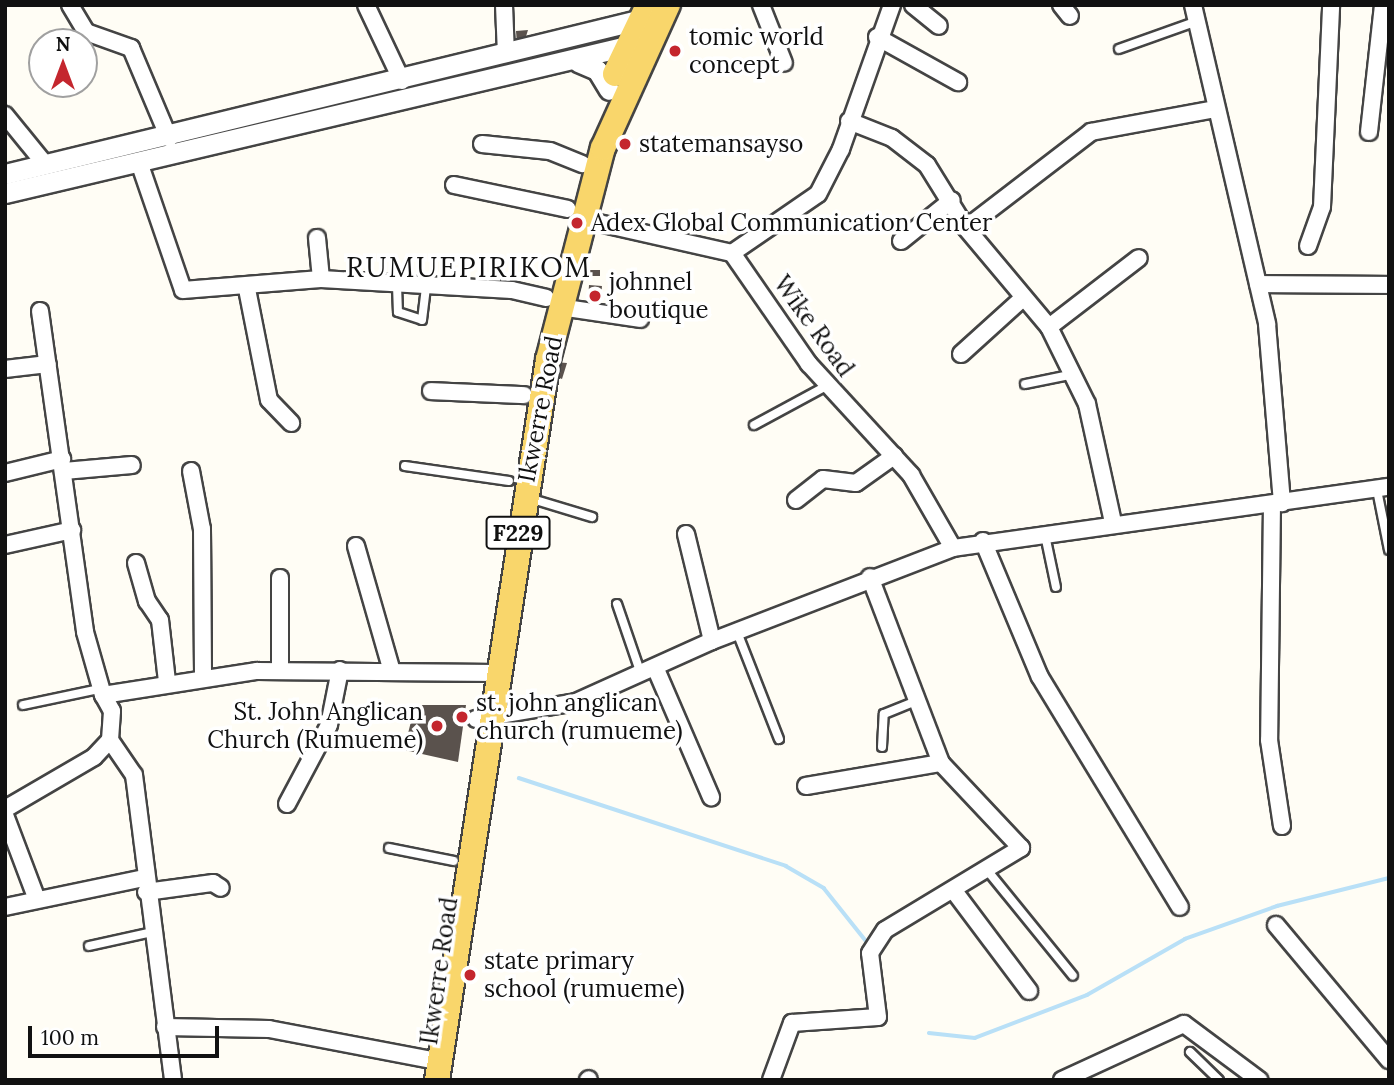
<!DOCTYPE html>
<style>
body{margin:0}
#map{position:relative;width:1394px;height:1085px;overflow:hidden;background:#fffdf5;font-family:Lora,serif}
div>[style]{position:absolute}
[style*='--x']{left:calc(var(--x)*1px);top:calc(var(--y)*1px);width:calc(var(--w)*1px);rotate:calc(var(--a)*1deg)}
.stream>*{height:3.5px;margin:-1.75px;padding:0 1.75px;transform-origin:1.75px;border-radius:1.75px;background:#b9e0f7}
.building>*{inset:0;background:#5a524d;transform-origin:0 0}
.roads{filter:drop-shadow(2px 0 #444) drop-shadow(-2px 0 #444) drop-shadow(0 2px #444) drop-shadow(0 -2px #444)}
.service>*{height:8px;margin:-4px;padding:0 4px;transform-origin:4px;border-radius:4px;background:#fff}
.minor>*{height:16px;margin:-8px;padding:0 8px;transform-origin:8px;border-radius:8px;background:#fff}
.tertiary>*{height:19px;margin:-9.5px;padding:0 9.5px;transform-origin:9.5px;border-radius:9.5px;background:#fff}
.primary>*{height:24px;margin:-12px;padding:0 12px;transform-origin:12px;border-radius:12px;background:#f9d66b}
.dots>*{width:19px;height:19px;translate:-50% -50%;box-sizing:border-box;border:4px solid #fff;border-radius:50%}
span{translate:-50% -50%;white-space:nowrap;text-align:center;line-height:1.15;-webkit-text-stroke:7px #fff;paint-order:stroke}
.shield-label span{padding:2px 5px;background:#fff;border:2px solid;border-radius:5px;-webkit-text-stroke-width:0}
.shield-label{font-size:23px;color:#111;font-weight:700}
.poi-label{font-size:24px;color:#111}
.left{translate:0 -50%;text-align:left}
.right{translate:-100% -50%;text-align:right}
.street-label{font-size:24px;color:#111}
.quarter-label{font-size:28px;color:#111;letter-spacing:2px}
.frame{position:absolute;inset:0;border:7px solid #111;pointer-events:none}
.north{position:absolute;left:28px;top:28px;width:70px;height:70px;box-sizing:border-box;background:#fff;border:2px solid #a0a0a0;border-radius:50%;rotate:0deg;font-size:19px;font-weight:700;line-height:28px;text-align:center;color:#111}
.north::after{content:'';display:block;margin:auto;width:24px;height:32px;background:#c4262e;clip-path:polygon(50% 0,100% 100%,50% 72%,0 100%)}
.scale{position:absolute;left:28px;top:1026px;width:191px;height:32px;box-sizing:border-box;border:4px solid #111;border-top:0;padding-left:9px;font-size:21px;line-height:24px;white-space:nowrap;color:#111;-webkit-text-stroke:5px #fff;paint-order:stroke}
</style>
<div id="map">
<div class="stream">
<div style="--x:519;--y:778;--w:281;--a:18.2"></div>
<div style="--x:786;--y:866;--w:44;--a:30.1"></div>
<div style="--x:824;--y:888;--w:69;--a:51.5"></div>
<div style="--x:929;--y:1033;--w:46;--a:6.2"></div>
<div style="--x:975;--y:1038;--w:120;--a:-21"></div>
<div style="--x:1087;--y:995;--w:113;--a:-29.7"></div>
<div style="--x:1185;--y:939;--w:98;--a:-19.7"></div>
<div style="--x:1277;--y:906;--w:115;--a:-14"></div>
</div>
<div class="building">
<div style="clip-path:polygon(528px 30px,524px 43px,517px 44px,516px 31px)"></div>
<div style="left:576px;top:270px;width:24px;height:6px"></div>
<div style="left:589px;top:285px;width:13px;height:21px;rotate:4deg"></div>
<div style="clip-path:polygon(554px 362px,567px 363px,562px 379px,552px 375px)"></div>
<div style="clip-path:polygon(415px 705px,466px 705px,458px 762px,404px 750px)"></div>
</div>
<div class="roads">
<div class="service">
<div style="--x:1119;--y:49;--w:83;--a:-19.7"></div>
<div style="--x:397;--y:285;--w:27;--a:88"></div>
<div style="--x:398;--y:312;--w:25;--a:18"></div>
<div style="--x:422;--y:320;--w:33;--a:-83"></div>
<div style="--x:1025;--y:384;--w:50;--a:-11.5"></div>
<div style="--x:754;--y:425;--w:84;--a:-28.4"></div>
<div style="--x:405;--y:466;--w:105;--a:8.2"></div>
<div style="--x:1377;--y:490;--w:61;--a:78.7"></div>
<div style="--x:529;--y:498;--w:66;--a:16.8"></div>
<div style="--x:1045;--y:535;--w:53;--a:78.1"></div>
<div style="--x:617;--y:604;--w:74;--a:71.1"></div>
<div style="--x:737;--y:632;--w:115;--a:68.6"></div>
<div style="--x:23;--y:705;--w:78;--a:-11.9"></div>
<div style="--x:882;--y:747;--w:33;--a:-87"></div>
<div style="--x:884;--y:714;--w:31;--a:-22"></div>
<div style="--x:389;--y:848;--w:66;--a:11.3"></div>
<div style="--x:987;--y:870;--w:136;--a:50.9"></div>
<div style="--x:89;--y:946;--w:65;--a:-12.5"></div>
<div style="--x:1190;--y:1052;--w:40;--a:44"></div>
</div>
<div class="minor">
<div style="--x:70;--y:5;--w:31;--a:59"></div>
<div style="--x:86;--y:32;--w:48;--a:19.6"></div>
<div style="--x:131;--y:48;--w:98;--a:67.1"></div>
<div style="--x:366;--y:5;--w:84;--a:64.7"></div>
<div style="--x:504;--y:5;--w:49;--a:87.7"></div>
<div style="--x:761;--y:5;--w:62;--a:68.4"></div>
<div style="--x:913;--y:5;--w:33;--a:39"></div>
<div style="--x:1061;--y:5;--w:14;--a:51"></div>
<div style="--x:1193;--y:5;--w:327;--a:76.9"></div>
<div style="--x:1267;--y:324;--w:180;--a:85.2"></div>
<div style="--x:877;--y:37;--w:93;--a:29.1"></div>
<div style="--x:5;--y:115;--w:63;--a:50.8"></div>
<div style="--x:849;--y:121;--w:46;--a:21.6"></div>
<div style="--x:892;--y:138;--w:44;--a:37.6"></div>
<div style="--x:927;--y:165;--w:74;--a:58.2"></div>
<div style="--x:966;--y:228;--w:129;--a:50"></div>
<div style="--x:1049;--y:327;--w:86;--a:63.7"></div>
<div style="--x:1087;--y:404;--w:121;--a:77.6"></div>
<div style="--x:1369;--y:132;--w:128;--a:-83.7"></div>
<div style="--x:482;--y:144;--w:68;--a:5.9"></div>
<div style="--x:550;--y:151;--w:35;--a:22"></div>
<div style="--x:140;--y:165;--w:132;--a:71"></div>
<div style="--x:183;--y:290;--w:138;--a:-4.6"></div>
<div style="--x:321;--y:279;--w:191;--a:3.3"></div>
<div style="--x:512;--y:290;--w:35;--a:13"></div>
<div style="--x:454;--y:185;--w:116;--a:11.9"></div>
<div style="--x:581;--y:219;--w:155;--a:12.7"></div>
<div style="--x:732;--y:253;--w:135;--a:55.3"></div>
<div style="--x:809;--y:364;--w:151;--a:47.4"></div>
<div style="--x:911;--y:475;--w:84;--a:60.1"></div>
<div style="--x:966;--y:228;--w:158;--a:-37.5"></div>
<div style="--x:1091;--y:132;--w:126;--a:-10.5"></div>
<div style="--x:317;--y:238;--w:41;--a:84.4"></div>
<div style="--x:901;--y:241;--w:65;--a:-38.8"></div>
<div style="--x:1308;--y:246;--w:41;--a:-70.3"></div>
<div style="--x:1322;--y:207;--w:202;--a:-87.4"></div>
<div style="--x:732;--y:253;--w:104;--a:-34.5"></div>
<div style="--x:818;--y:194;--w:51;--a:-62.9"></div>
<div style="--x:841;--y:149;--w:153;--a:-70.5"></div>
<div style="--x:1258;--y:284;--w:131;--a:0.4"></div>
<div style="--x:247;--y:289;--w:113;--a:78.8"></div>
<div style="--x:269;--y:400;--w:32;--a:46"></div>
<div style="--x:560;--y:307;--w:81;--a:8.5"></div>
<div style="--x:40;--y:311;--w:324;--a:82"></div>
<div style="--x:85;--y:632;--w:66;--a:74.1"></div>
<div style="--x:1049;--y:327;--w:113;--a:-37.5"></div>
<div style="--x:961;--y:354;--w:84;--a:-42.1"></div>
<div style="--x:5;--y:369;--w:43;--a:-6.6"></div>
<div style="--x:431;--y:391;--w:93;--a:2.5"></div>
<div style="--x:64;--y:471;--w:68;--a:-5"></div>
<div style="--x:191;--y:471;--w:59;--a:79.3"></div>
<div style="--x:202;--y:529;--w:147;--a:89.6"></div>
<div style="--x:5;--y:473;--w:59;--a:-13.8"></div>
<div style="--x:796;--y:500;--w:34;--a:-38"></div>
<div style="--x:823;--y:479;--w:33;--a:7"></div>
<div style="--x:856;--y:483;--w:47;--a:-35.4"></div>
<div style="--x:1272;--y:504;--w:236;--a:90.7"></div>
<div style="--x:1269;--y:740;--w:87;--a:81.4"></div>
<div style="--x:686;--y:534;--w:110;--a:76.3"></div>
<div style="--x:983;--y:541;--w:147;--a:67.3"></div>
<div style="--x:1040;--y:677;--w:269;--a:58.7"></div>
<div style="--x:5;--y:545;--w:69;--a:-12.6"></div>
<div style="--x:356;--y:546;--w:127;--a:74"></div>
<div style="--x:136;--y:563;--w:40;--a:74"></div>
<div style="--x:147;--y:601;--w:23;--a:56"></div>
<div style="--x:160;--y:620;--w:61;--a:83.5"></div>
<div style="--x:655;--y:667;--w:142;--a:66.7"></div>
<div style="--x:280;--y:670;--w:92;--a:-90"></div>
<div style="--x:476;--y:719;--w:101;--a:-9.6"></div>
<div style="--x:576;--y:702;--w:149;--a:-24.2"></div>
<div style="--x:712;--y:641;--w:258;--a:-21.1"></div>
<div style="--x:953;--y:548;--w:440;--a:-8"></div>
<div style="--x:110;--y:740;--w:42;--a:55.6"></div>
<div style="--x:134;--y:775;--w:307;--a:82.7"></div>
<div style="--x:806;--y:786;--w:137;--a:-9.7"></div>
<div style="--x:287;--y:804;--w:89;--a:-62"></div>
<div style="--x:329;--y:725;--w:56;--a:-78.7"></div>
<div style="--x:5;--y:809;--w:103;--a:-30.3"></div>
<div style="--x:94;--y:757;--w:23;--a:-47"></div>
<div style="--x:110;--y:740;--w:29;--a:-86"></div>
<div style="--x:112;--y:711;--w:18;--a:-119"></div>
<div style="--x:103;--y:695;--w:156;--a:-8.9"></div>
<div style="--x:257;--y:671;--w:240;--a:0.5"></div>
<div style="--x:5;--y:815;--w:88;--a:69.3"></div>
<div style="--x:954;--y:891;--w:125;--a:53.1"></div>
<div style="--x:146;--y:892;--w:68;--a:-7.7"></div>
<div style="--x:213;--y:883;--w:9;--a:32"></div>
<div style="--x:5;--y:907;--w:142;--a:-11.8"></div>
<div style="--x:1276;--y:925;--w:176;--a:50.1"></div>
<div style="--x:165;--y:1027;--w:104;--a:1.1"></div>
<div style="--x:269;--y:1029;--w:161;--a:10.8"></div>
<div style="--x:588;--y:1080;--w:1;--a:-45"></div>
<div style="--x:771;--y:1080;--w:61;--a:-69.8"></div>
<div style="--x:792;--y:1023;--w:86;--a:-4"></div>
<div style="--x:878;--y:1017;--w:64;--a:-97.1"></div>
<div style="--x:870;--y:953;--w:27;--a:-57"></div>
<div style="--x:885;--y:930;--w:159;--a:-31.1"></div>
<div style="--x:1021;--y:848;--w:117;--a:-133.3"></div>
<div style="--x:941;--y:763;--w:199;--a:-110.9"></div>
<div style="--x:1062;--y:1080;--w:134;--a:-24.7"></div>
<div style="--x:1184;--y:1024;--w:94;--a:36.7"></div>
</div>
<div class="tertiary">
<div style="--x:578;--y:62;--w:21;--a:23"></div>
<div style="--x:597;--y:70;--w:23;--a:59"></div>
<div style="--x:5;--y:174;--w:664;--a:-13.68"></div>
<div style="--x:5;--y:193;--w:652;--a:-13.29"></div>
</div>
<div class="primary">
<div style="--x:615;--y:74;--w:76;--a:-64.4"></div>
<div style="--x:437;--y:1080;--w:729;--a:-81.24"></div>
<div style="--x:548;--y:360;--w:219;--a:-75.5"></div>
<div style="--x:603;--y:148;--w:157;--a:-65.6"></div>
</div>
</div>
<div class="dots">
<div style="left:675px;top:51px;background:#c4262e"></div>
<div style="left:625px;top:144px;background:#c4262e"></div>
<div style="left:577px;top:223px;background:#c4262e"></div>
<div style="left:595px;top:296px;background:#c4262e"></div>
<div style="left:462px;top:717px;background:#c4262e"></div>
<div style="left:437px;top:726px;background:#c4262e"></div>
<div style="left:470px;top:975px;background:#c4262e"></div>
</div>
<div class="shield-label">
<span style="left:518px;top:533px">F229</span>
</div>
<div class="poi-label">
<span class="left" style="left:689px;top:51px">tomic world<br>concept</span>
<span class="left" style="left:639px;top:144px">statemansayso</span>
<span class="left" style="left:591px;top:223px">Adex Global Communication Center</span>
<span class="left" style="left:609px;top:296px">johnnel<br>boutique</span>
<span class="left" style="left:476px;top:717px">st. john anglican<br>church (rumueme)</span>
<span class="right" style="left:423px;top:726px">St. John Anglican<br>Church (Rumueme)</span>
<span class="left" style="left:484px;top:975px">state primary<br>school (rumueme)</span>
</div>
<div class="street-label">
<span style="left:814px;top:326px;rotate:54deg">Wike Road</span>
<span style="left:540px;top:409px;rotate:-79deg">Ikwerre Road</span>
<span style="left:439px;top:971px;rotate:-82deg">Ikwerre Road</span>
</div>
<div class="quarter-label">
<span style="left:469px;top:267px">RUMUEPIRIKOM</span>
</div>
<div class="frame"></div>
<div class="north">N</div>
<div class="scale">100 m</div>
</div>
